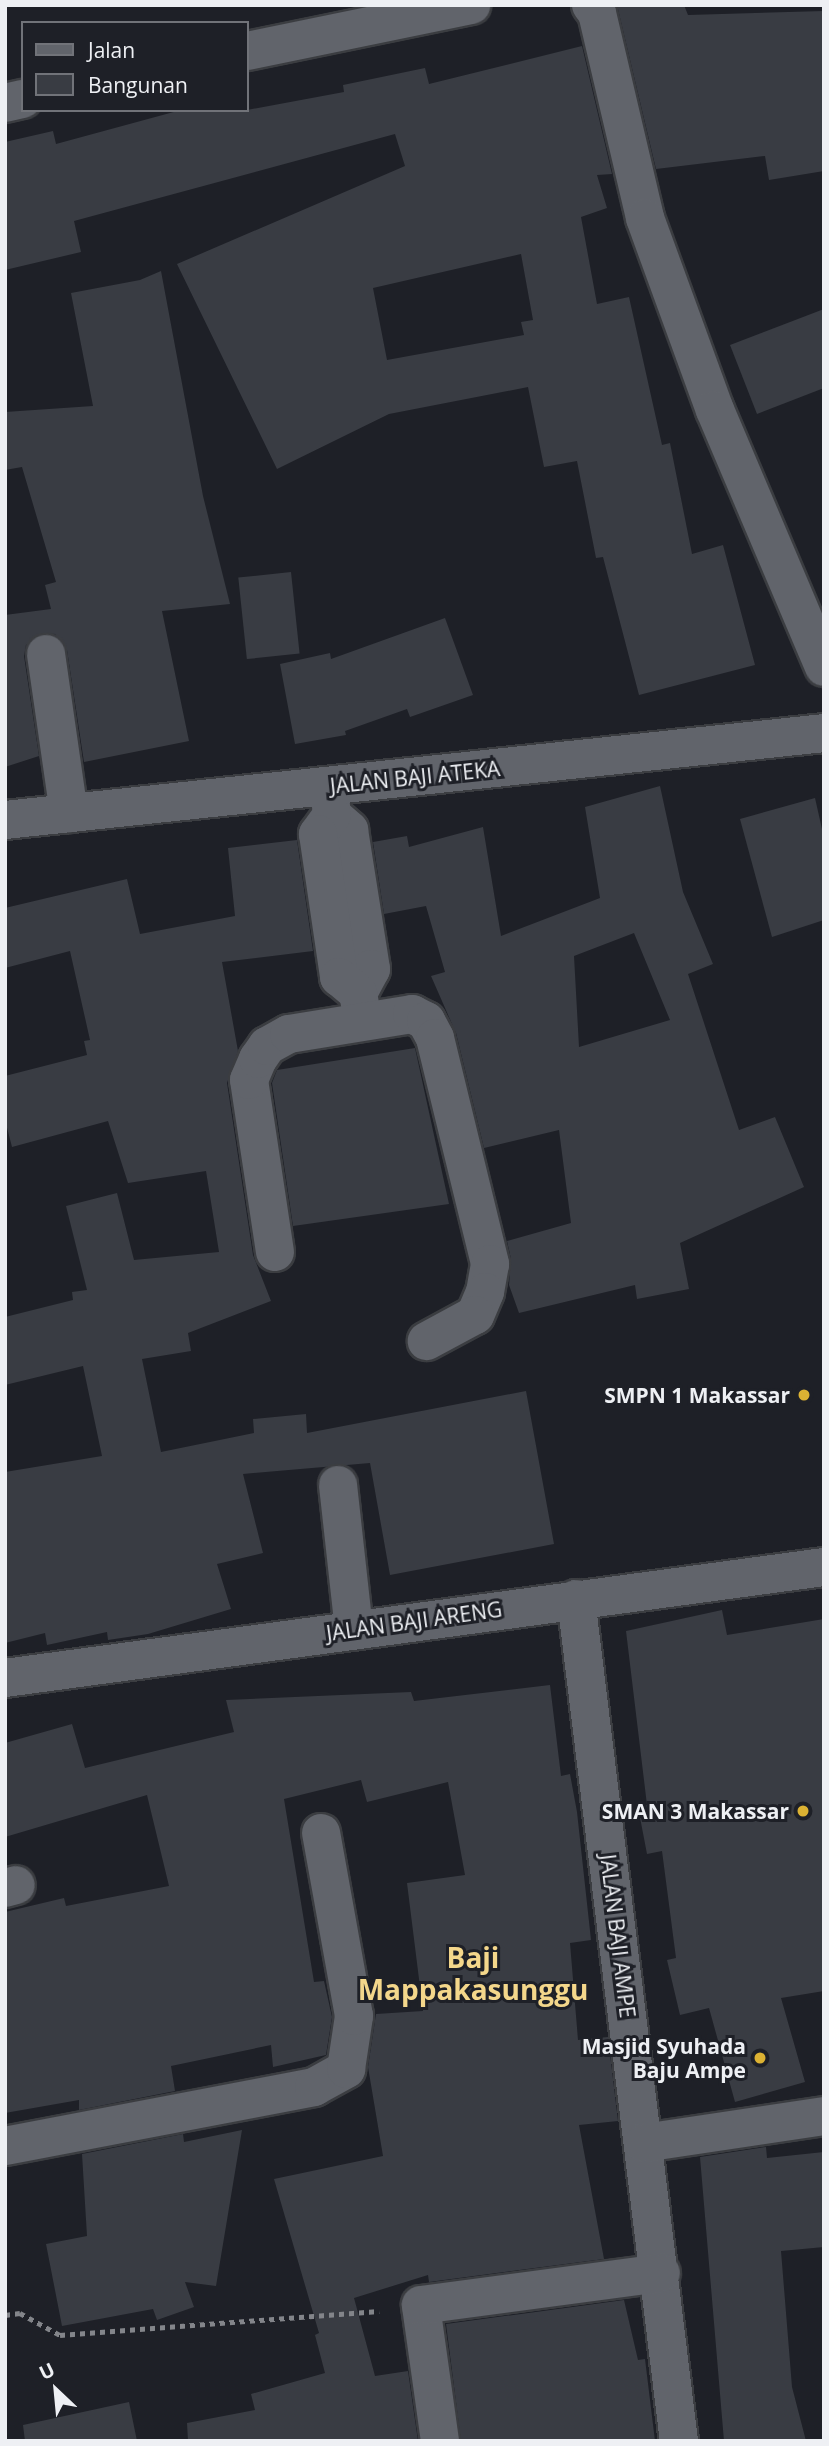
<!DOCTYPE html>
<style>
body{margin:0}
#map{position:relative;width:829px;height:2446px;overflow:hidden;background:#1e2027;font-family:"Open Sans",sans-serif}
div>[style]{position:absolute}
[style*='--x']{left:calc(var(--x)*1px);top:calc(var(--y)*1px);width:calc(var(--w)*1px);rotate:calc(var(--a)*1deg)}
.building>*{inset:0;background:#393c43;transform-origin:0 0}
.path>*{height:4.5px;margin-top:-2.25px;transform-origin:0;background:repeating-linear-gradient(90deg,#83858a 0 5px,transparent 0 10px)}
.roads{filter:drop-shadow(2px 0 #3b3d41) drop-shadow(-2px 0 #3b3d41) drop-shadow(0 2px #3b3d41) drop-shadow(0 -2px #3b3d41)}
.minor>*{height:38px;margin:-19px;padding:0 19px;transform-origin:19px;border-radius:19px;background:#61646b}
.dots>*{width:19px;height:19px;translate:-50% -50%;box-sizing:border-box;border:4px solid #1e2027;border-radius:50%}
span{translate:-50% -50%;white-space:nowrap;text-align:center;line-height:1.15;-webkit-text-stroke:6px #1e2027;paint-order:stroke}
.street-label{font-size:21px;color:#eef0f4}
.poi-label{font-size:21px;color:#eef0f4;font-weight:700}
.right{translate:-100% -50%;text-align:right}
.district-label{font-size:28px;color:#f4d78b;font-weight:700}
.frame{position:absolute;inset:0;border:7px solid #eef0f4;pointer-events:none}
.legend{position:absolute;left:21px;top:21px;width:228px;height:91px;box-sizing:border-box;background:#1e2027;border:2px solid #717379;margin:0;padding:9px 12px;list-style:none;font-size:21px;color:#eef0f4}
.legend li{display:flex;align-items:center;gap:14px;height:35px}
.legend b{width:35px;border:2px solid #717379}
.north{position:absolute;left:21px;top:2355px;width:70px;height:70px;-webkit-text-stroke:5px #1e2027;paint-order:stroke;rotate:334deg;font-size:19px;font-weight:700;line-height:28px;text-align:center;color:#eef0f4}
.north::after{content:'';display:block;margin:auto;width:24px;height:32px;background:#eef0f4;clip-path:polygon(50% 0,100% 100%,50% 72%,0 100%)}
</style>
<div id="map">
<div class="building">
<div style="clip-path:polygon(617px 5px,684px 5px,688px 15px,824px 11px,824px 171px,769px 180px,765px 156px,656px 169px)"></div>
<div style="clip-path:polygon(evenodd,582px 46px,612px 174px,597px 175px,607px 208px,581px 217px,597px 304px,629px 297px,662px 445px,670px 443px,692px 554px,723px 545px,755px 665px,639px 695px,603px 557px,596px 558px,577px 461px,544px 467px,528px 387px,389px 414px,277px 469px,177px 264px,405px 166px,395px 134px,74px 221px,81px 252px,5px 270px,5px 142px,53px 131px,56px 144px,181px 110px,247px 110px,344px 92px,343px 85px,425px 68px,429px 84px,582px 46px,521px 254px,533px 320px,521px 322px,524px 335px,387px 360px,373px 288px,521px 254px)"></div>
<div style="clip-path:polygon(161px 271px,203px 496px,230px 604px,162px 611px,189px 741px,84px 762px,67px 650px,55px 634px,42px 633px,26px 645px,24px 656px,39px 756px,5px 767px,5px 615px,51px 609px,45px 585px,56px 582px,22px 467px,5px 470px,5px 412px,93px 406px,71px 293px,140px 280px)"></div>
<div style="clip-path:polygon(824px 309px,824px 388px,757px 414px,730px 345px)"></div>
<div style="left:291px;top:572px;width:82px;height:53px;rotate:84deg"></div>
<div style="clip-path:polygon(445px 618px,473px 695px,410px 717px,407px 709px,345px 731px,346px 735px,295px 744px,280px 664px,330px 653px,331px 659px)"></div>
<div style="clip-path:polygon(evenodd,660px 786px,683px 892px,713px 964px,688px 974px,739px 1130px,775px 1117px,804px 1187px,680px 1243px,689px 1289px,637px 1299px,635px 1285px,519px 1313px,509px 1285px,511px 1259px,507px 1241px,571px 1223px,559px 1130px,484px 1148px,456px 1033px,431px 976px,445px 972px,426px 906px,384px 914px,373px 842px,407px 836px,409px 847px,483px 827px,501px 936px,600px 898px,585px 807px,660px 786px,634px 933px,670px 1020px,579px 1047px,574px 956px,634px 933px)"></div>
<div style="clip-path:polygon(815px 798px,824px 838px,824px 920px,772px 937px,740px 819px)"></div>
<div style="clip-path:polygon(297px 840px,313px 951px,222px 962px,238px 1051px,227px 1083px,253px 1255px,271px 1301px,188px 1333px,191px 1351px,142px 1359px,161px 1452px,254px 1433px,253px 1419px,306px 1414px,307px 1433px,526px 1391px,554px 1544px,390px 1575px,370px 1463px,243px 1474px,263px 1553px,217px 1564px,231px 1609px,148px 1634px,108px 1640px,107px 1632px,47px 1645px,45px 1633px,5px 1643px,5px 1472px,102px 1456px,83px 1366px,5px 1385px,5px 1317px,73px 1300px,72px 1292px,87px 1290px,66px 1206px,117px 1193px,134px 1260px,219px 1252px,206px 1171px,128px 1183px,108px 1121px,12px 1147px,5px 1120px,5px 1076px,87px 1055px,84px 1041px,90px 1040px,70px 951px,5px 968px,5px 908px,127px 879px,140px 934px,235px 916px,228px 848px)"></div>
<div style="clip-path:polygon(415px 1048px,449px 1204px,293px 1226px,272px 1083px,277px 1070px)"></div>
<div style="clip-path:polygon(722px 1610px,727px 1635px,824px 1619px,824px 1991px,781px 1998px,805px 2082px,735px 2102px,709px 2008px,680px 2015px,667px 1960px,676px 1958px,662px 1851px,647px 1854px,638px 1807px,647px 1805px,626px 1631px)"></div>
<div style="clip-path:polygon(550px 1685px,561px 1776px,570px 1774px,577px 1812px,591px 1940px,570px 1943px,578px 2040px,608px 2037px,618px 2121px,579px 2125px,604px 2259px,429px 2282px,428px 2275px,354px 2298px,375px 2376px,408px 2371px,418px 2441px,188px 2441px,187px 2423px,255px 2410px,251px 2394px,325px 2373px,315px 2335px,319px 2333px,274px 2179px,383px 2156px,368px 2067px,376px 2014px,423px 2011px,407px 1883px,465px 1875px,448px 1782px,367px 1802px,361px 1780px,284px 1799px,314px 1982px,324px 1981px,332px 2017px,326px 2055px,273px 2067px,271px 2045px,171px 2066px,175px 2091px,79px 2110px,79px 2100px,5px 2113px,5px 1912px,64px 1898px,66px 1906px,169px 1886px,147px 1795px,5px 1837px,5px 1743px,72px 1724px,85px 1768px,234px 1732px,226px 1700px,411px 1692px,414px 1701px)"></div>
<div style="clip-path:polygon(242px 2130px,216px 2286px,185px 2282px,194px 2307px,157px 2320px,153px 2309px,62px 2326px,46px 2244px,87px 2236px,82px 2154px,183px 2134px,184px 2142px)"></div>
<div style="clip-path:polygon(766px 2147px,767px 2158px,824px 2152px,824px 2247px,781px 2251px,792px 2387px,806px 2441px,724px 2441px,700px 2157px)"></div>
<div style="clip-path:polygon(624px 2300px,638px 2360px,645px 2359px,655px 2441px,461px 2441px,446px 2324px)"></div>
<div style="clip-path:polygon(129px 2402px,137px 2441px,25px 2441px,23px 2425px)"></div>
</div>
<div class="path">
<div style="--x:5;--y:2315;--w:15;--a:-8"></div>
<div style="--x:20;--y:2313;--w:46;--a:28.8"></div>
<div style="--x:60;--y:2335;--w:320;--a:-4.3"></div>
</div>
<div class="roads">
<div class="minor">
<div style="--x:591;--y:5;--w:10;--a:53"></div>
<div style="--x:597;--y:13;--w:211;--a:76.8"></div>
<div style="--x:645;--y:218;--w:204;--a:70"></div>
<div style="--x:715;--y:410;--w:279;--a:67"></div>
<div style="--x:247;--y:51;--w:229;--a:-11.6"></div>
<div style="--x:5;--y:103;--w:18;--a:-13"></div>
<div style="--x:46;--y:654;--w:161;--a:81.8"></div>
<div style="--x:329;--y:787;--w:28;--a:84"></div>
<div style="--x:332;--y:815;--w:23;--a:41"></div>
<div style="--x:349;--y:830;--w:141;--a:81"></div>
<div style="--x:371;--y:969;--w:27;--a:118"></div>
<div style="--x:358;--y:993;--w:27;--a:80"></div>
<div style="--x:332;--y:815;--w:24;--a:126"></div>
<div style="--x:318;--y:834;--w:145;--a:81.6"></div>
<div style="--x:339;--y:977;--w:25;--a:40"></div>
<div style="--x:5;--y:820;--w:824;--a:-6.06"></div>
<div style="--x:275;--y:1252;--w:174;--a:-98.6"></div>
<div style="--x:249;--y:1080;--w:23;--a:-67"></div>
<div style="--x:258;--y:1059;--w:16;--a:-55"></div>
<div style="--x:267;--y:1046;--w:25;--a:-29"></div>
<div style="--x:289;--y:1034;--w:125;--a:-9.2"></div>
<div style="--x:412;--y:1014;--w:16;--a:27"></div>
<div style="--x:426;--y:1021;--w:19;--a:62"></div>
<div style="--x:435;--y:1038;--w:233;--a:76.3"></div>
<div style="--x:490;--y:1264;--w:28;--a:100"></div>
<div style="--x:485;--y:1292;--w:25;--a:113"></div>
<div style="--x:475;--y:1315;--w:55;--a:151.6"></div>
<div style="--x:338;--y:1485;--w:146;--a:83.7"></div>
<div style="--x:576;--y:1599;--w:848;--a:83.03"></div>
<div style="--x:5;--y:1678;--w:826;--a:-7.72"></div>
<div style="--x:5;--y:1888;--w:11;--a:-15"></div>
<div style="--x:644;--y:2143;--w:182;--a:-8.5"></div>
<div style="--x:5;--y:2146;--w:315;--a:-10.8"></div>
<div style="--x:314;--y:2087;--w:37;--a:-29"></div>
<div style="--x:346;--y:2069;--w:54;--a:-81.4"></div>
<div style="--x:354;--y:2016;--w:186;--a:-100.2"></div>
<div style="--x:440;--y:2441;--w:137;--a:-98"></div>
<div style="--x:421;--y:2305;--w:242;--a:-7.6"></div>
</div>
</div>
<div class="dots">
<div style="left:804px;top:1395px;background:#dcb233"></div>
<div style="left:803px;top:1811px;background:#dcb233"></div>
<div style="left:760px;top:2058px;background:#dcb233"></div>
</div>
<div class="street-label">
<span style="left:415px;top:777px;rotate:-6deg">JALAN BAJI ATEKA</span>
<span style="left:414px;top:1621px;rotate:-8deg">JALAN BAJI ARENG</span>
<span style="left:618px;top:1936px;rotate:83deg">JALAN BAJI AMPE</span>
</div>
<div class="poi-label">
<span class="right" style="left:790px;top:1395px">SMPN 1 Makassar</span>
<span class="right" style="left:789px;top:1811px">SMAN 3 Makassar</span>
<span class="right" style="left:746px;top:2058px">Masjid Syuhada<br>Baju Ampe</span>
</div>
<div class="district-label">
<span style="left:473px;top:1973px">Baji<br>Mappakasunggu</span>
</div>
<div class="frame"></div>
<ul class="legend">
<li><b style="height:9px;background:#61646b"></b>Jalan</li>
<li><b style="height:19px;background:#393c43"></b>Bangunan</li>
</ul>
<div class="north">U</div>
</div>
